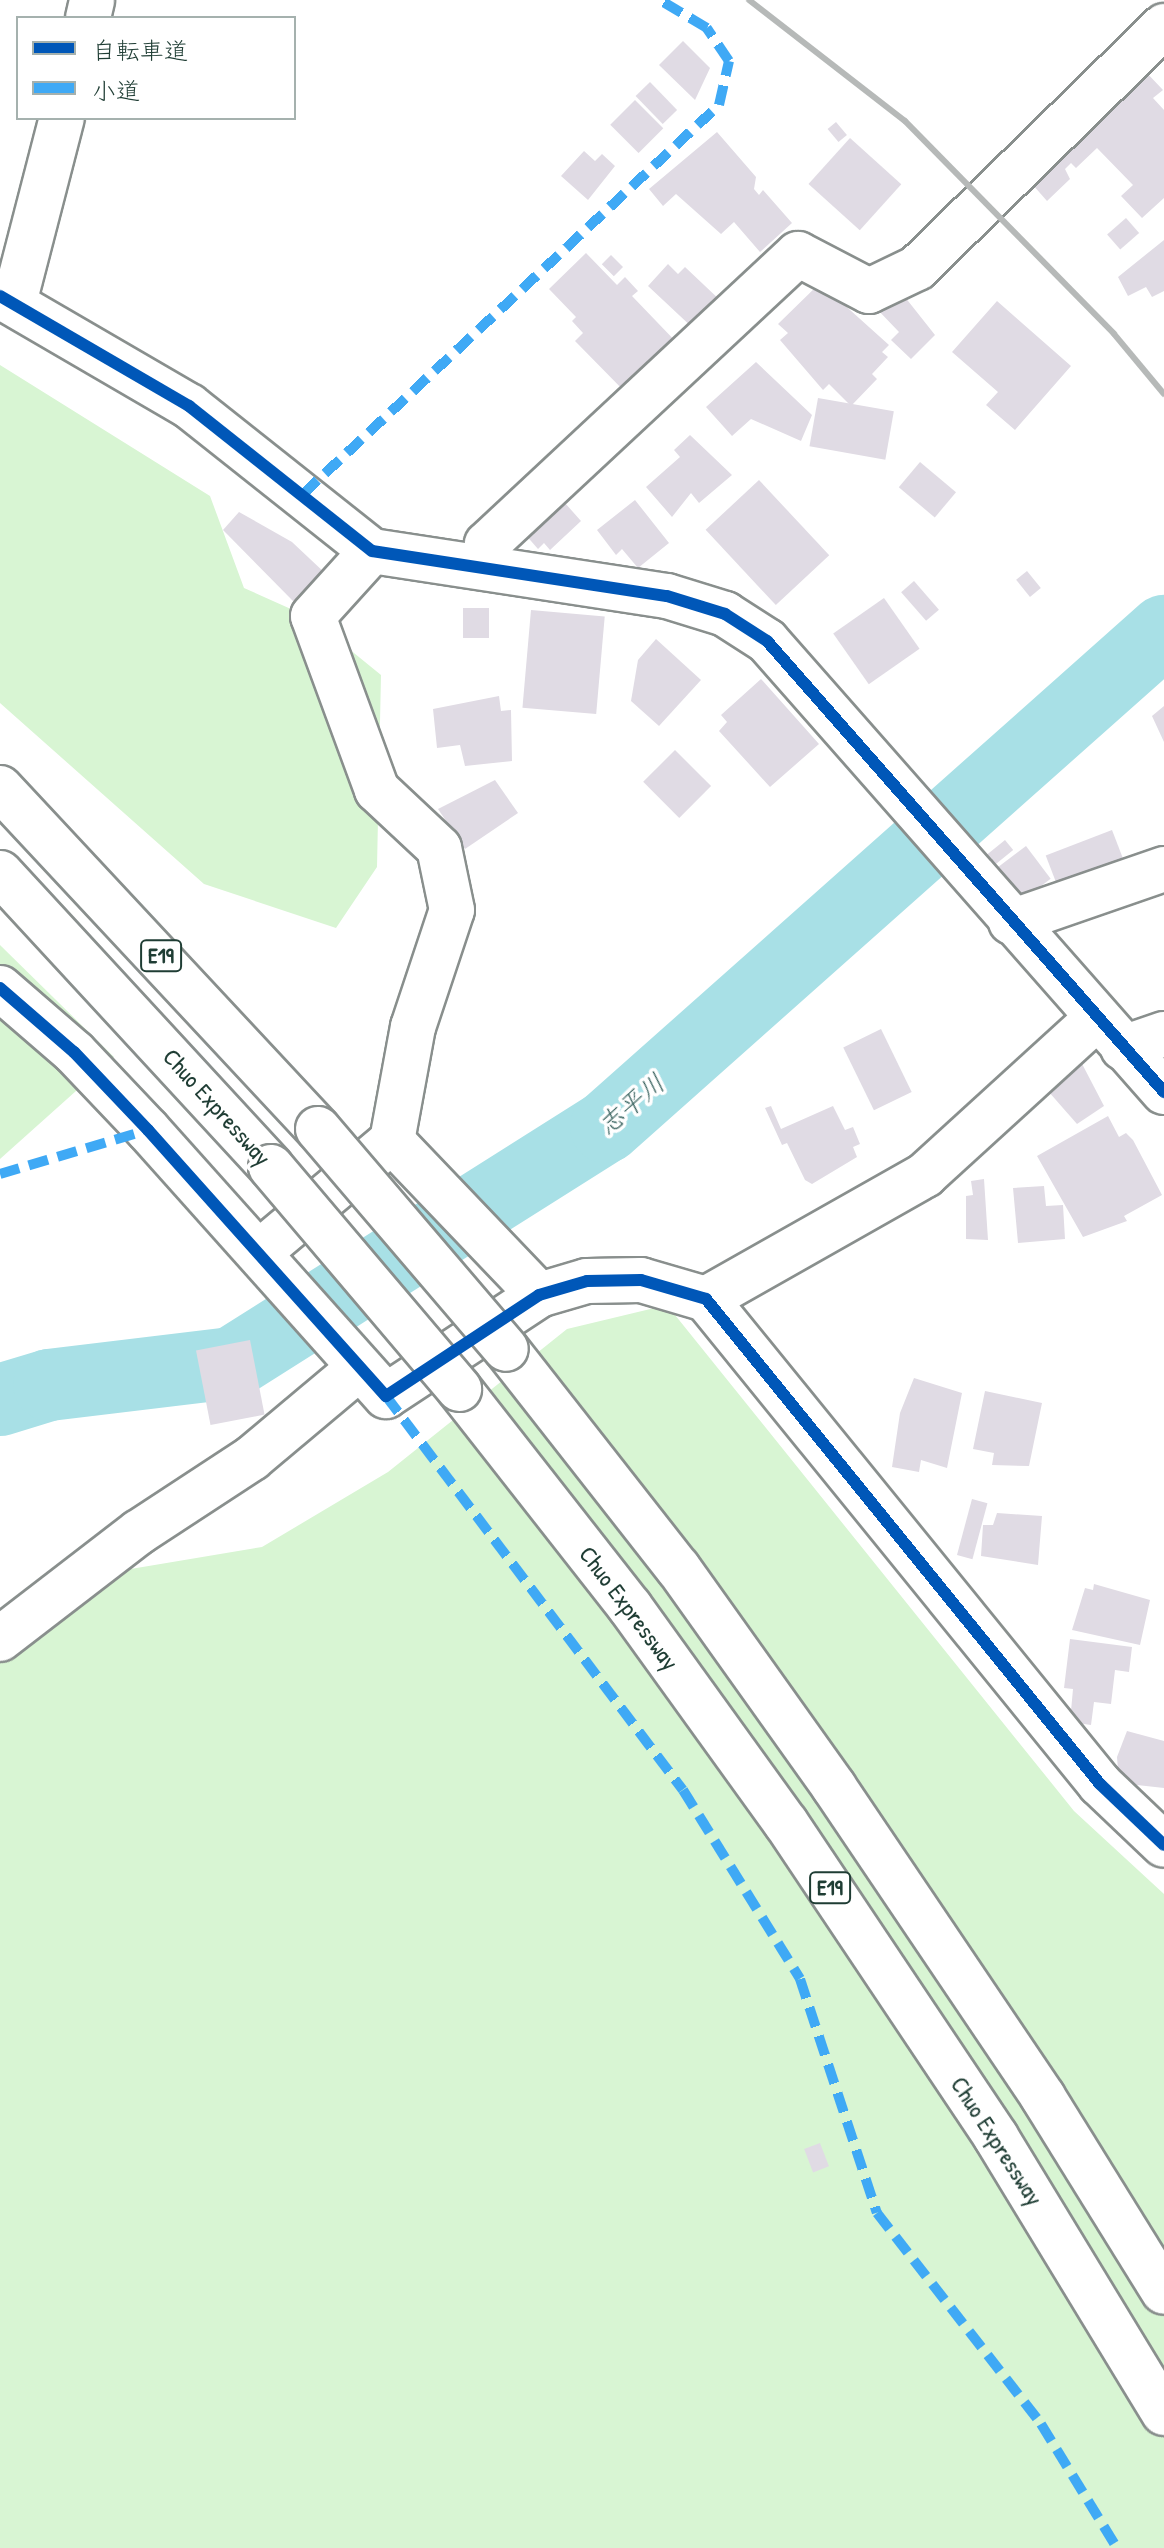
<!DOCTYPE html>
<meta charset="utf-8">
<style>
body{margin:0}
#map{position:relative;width:1164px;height:2548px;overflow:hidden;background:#fff;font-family:"Patrick Hand","Klee One",sans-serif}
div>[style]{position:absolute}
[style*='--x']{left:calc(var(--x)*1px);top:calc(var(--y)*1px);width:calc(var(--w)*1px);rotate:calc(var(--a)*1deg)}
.green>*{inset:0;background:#d8f5d3}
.river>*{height:72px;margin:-36px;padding:0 36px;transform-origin:36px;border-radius:36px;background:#a8e0e6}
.building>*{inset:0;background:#e0dbe4;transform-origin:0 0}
.roads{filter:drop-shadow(2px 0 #898f8d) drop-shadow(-2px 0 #898f8d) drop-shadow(0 2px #898f8d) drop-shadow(0 -2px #898f8d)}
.minor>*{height:44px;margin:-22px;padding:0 22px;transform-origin:22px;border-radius:22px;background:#fff}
.highway>*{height:44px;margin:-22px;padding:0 22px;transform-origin:22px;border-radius:22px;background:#fff}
.rail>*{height:6px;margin:-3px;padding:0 3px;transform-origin:3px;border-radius:3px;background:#b6b9b8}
.bridges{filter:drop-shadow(2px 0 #898f8d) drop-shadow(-2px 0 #898f8d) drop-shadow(0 2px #898f8d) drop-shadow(0 -2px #898f8d)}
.highway-bridge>*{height:44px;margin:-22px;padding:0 22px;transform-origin:22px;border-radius:22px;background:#fff}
.quiet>*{height:10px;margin-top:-5px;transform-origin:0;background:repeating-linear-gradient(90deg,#3fa9f5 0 20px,transparent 0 30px)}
.cycleway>*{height:12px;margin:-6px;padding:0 6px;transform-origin:6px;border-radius:6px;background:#0057b8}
span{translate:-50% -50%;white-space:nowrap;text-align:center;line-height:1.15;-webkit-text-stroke:7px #fff;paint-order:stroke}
.shield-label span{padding:2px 6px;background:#fff;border:2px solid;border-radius:6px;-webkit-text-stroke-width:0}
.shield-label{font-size:22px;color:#1f3d34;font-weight:700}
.street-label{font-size:24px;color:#1f3d34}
.water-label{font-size:26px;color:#38625e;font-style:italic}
.legend{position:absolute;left:16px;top:16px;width:280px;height:104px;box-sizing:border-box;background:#fff;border:2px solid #a5b1ae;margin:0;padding:10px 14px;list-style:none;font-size:24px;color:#1f3d34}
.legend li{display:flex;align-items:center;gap:16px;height:40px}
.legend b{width:40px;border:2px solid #a5b1ae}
</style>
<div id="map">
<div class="green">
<div style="clip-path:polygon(0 365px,210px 496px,244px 588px,311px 618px,381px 675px,377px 867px,336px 928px,204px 884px,0 703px)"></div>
<div style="clip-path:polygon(0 945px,114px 1057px,0 1159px)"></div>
<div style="clip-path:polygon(667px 1305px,1074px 1811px,1164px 1894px,1164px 2548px,0 2548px,0 1626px,71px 1579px,262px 1547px,388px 1472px,567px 1329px)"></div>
</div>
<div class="river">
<div style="--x:0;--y:1400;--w:51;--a:-17"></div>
<div style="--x:49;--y:1385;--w:184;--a:-6.9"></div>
<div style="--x:232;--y:1363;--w:442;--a:-32.3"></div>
<div style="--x:606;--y:1127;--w:747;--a:-41.63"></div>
</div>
<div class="building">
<div style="clip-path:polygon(683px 41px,710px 68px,695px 100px,659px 65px)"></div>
<div style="clip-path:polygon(1145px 71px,1163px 90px,1153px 98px,1164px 110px,1164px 198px,1142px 218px,1121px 196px,1133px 185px,1097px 148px,1076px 168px,1071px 163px,1065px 169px,1070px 179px,1047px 201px,1025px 176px)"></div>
<div style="left:650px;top:82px;width:39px;height:20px;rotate:46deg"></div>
<div style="left:635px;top:100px;width:40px;height:35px;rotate:45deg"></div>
<div style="left:836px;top:122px;width:17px;height:11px;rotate:50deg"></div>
<div style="clip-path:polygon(717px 132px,756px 177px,754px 189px,759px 195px,763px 190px,792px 223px,760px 252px,734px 222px,721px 234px,676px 194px,663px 206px,649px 189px)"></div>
<div style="left:850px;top:138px;width:69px;height:62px;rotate:42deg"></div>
<div style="clip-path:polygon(584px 151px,595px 161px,602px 154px,615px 166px,588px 200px,561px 176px)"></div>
<div style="left:1126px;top:218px;width:20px;height:25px;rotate:49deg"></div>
<div style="clip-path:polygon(1164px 240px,1164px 291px,1152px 297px,1146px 287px,1128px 296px,1118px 277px)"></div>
<div style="clip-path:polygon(586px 253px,617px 285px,625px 277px,638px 291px,632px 296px,681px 347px,630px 397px,575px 341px,583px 333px,572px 321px,576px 317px,549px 289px)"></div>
<div style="left:611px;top:255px;width:17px;height:13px;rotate:45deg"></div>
<div style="clip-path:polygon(668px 264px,678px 274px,685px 267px,722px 302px,695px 330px,648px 286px)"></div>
<div style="clip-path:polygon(820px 283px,889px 345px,882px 352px,888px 357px,872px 374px,877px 379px,851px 406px,829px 384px,823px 390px,780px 340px,788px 333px,778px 324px)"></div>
<div style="clip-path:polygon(897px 287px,935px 335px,911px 359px,891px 340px,899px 332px,875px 307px)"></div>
<div style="clip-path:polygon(997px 301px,1071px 366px,1015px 430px,986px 405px,998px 392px,952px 352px)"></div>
<div style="clip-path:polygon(756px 362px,812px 415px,801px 441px,751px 419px,732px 436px,706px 407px)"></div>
<div style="left:818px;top:398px;width:77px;height:49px;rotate:10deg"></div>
<div style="clip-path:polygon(690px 435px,732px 475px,699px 503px,691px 493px,672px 517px,646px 487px,680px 457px,674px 450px)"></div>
<div style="left:920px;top:462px;width:47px;height:33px;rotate:40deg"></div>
<div style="left:759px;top:480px;width:103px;height:73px;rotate:47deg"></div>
<div style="clip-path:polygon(557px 494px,581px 521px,550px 550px,544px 543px,538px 549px,524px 533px)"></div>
<div style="clip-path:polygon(635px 500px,669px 543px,638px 568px,622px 549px,616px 555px,597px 530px)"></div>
<div style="clip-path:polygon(239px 512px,292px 542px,326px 574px,303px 601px,293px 601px,223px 530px)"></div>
<div style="left:1027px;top:571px;width:22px;height:14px;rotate:51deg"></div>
<div style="left:914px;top:581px;width:38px;height:17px;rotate:49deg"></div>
<div style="left:884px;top:598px;width:62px;height:62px;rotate:55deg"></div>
<div style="left:489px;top:608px;width:30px;height:26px;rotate:90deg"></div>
<div style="left:531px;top:610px;width:74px;height:98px;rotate:5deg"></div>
<div style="clip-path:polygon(656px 639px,701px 680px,659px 726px,631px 701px,638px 660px)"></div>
<div style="clip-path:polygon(761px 679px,819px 744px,770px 787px,719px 731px,727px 722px,721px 715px)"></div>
<div style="clip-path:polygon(499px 696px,501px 711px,511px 710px,512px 761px,465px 766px,460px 745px,437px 748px,433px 709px)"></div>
<div style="clip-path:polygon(1164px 706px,1164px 742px,1152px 716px)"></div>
<div style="left:675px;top:750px;width:51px;height:45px;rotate:45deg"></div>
<div style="clip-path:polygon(495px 780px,518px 813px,465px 849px,438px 809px)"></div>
<div style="left:1112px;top:830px;width:36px;height:71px;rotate:69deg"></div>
<div style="left:1005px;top:840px;width:13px;height:27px;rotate:51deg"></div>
<div style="left:1026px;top:846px;width:41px;height:39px;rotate:53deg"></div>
<div style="left:881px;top:1029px;width:70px;height:42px;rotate:64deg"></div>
<div style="clip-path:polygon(1079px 1058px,1104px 1106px,1077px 1124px,1041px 1083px)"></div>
<div style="clip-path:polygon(771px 1106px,781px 1129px,833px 1106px,845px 1130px,853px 1127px,860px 1144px,853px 1147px,857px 1157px,812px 1184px,805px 1180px,787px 1143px,782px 1145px,765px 1108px)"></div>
<div style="clip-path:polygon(1108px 1116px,1119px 1137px,1126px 1133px,1133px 1140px,1162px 1195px,1124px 1216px,1127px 1221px,1083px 1237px,1037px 1156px)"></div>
<div style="clip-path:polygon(984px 1179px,988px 1240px,966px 1239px,966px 1196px,973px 1195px,971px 1181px)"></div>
<div style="clip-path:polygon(1044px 1186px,1046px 1206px,1063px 1205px,1065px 1239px,1018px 1243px,1013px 1188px)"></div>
<div style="left:250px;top:1340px;width:76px;height:55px;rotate:79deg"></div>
<div style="clip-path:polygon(914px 1378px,962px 1393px,947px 1468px,921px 1460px,919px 1472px,892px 1467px,900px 1413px)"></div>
<div style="clip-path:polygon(985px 1391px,1042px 1403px,1029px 1466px,992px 1465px,994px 1453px,973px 1449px)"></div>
<div style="left:972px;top:1499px;width:16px;height:58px;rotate:15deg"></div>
<div style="clip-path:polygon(997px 1513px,1042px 1516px,1038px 1565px,981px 1556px,983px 1525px,993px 1525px)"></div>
<div style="clip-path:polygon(1094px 1584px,1150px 1600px,1140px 1645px,1072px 1630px,1085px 1588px,1093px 1590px)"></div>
<div style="clip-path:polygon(1070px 1639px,1132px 1647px,1129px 1672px,1115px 1670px,1111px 1704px,1094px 1702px,1091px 1725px,1070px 1722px,1073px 1689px,1064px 1688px)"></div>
<div style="clip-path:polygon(1127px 1731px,1164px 1741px,1164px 1788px,1119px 1783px,1117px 1757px)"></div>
<div style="left:820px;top:2143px;width:25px;height:17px;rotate:69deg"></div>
</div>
<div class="roads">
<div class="minor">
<div style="--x:88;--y:18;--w:18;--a:-77"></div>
<div style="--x:0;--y:296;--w:219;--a:30.2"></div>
<div style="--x:189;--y:406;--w:233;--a:38.4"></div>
<div style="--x:372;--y:551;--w:298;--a:8.7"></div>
<div style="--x:667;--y:596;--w:61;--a:17.2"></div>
<div style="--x:725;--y:614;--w:50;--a:32.7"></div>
<div style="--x:767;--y:641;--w:601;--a:48.64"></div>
<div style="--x:14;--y:303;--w:191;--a:-75.5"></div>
<div style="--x:485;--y:566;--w:22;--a:-85"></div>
<div style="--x:487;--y:544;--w:425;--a:-43"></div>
<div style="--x:798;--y:254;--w:80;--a:27.5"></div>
<div style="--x:869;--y:291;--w:53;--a:-25.6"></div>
<div style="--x:917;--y:268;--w:346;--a:-44.4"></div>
<div style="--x:1011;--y:922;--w:162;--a:-19.1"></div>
<div style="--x:0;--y:988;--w:98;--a:40.9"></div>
<div style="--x:74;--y:1052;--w:108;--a:46.5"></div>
<div style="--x:148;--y:1130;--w:357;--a:48.2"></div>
<div style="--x:386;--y:1396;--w:183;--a:-33.4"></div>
<div style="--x:539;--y:1295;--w:50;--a:-16.3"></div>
<div style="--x:587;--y:1281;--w:54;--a:-1.1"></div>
<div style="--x:641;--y:1280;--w:68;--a:16.3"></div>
<div style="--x:706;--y:1299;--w:625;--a:50.91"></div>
<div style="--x:1100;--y:1784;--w:88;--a:43.6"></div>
<div style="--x:1123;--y:1048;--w:43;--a:-18.9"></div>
<div style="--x:392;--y:1141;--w:213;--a:46.3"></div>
<div style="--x:262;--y:1250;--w:170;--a:-40"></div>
<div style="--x:392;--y:1141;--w:116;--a:-79.6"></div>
<div style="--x:413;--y:1027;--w:123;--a:-71.6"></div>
<div style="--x:452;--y:910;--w:63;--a:-101.8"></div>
<div style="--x:439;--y:848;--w:85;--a:-136.9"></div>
<div style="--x:377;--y:790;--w:185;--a:-110.2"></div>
<div style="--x:313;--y:616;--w:88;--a:-47.8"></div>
<div style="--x:706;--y:1299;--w:252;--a:-29.5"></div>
<div style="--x:925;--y:1175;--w:231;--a:-42.4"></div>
<div style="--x:0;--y:1639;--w:175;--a:-37.6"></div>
<div style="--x:139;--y:1532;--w:135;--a:-33.2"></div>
<div style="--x:252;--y:1458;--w:138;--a:-40"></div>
</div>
<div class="highway">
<div style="--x:0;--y:788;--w:466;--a:47"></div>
<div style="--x:0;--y:873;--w:400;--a:47.3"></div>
<div style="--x:506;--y:1349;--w:278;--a:51.9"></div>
<div style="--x:678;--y:1568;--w:269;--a:54.5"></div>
<div style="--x:834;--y:1787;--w:374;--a:56"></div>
<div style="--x:1043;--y:2097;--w:229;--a:58.2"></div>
<div style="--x:459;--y:1389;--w:277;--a:51.9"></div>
<div style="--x:630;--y:1607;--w:266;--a:54.2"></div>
<div style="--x:786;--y:1823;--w:378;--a:56.2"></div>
<div style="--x:996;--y:2137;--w:323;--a:58.7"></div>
</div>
</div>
<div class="rail">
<div style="--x:749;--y:0;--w:197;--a:37.8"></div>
<div style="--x:905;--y:121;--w:298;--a:45.5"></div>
<div style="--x:1114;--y:334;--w:78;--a:50.2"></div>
</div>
<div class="bridges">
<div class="highway-bridge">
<div style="--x:318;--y:1129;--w:289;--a:49.5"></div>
<div style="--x:271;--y:1167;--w:291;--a:49.7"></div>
</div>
</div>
<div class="quiet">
<div style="--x:303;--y:494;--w:570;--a:-43.08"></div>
<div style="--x:719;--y:105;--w:45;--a:-77.2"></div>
<div style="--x:729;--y:61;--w:40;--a:-124"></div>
<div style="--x:707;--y:28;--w:55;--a:-149.2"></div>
<div style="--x:0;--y:1174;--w:154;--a:-16.6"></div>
<div style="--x:386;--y:1396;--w:493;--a:53"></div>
<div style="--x:683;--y:1790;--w:222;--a:58.2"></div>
<div style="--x:800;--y:1979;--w:246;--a:71.8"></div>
<div style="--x:877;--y:2213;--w:267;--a:52.1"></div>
<div style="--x:1041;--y:2424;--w:145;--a:58.5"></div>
</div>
<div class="cycleway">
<div style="--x:0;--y:296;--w:219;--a:30.2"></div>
<div style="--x:189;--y:406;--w:233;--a:38.4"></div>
<div style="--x:372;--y:551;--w:298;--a:8.7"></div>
<div style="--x:667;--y:596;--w:61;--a:17.2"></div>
<div style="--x:725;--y:614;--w:50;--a:32.7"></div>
<div style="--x:767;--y:641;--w:601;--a:48.64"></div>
<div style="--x:0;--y:988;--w:98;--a:40.9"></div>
<div style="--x:74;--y:1052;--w:108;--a:46.5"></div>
<div style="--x:148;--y:1130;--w:357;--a:48.2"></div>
<div style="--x:386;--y:1396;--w:183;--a:-33.4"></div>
<div style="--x:539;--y:1295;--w:50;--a:-16.3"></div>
<div style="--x:587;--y:1281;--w:54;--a:-1.1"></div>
<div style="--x:641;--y:1280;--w:68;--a:16.3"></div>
<div style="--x:706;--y:1299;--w:625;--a:50.91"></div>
<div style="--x:1100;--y:1784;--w:88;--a:43.6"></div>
</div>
<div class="shield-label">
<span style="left:161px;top:956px">E19</span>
<span style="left:830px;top:1888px">E19</span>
</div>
<div class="street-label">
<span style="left:217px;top:1107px;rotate:48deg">Chuo Expressway</span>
<span style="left:629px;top:1608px;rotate:53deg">Chuo Expressway</span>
<span style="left:997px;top:2141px;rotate:57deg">Chuo Expressway</span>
</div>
<div class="water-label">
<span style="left:631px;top:1104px;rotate:-40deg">志平川</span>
</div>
<ul class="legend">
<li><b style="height:10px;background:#0057b8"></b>自転車道</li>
<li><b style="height:10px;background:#3fa9f5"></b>小道</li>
</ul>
</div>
